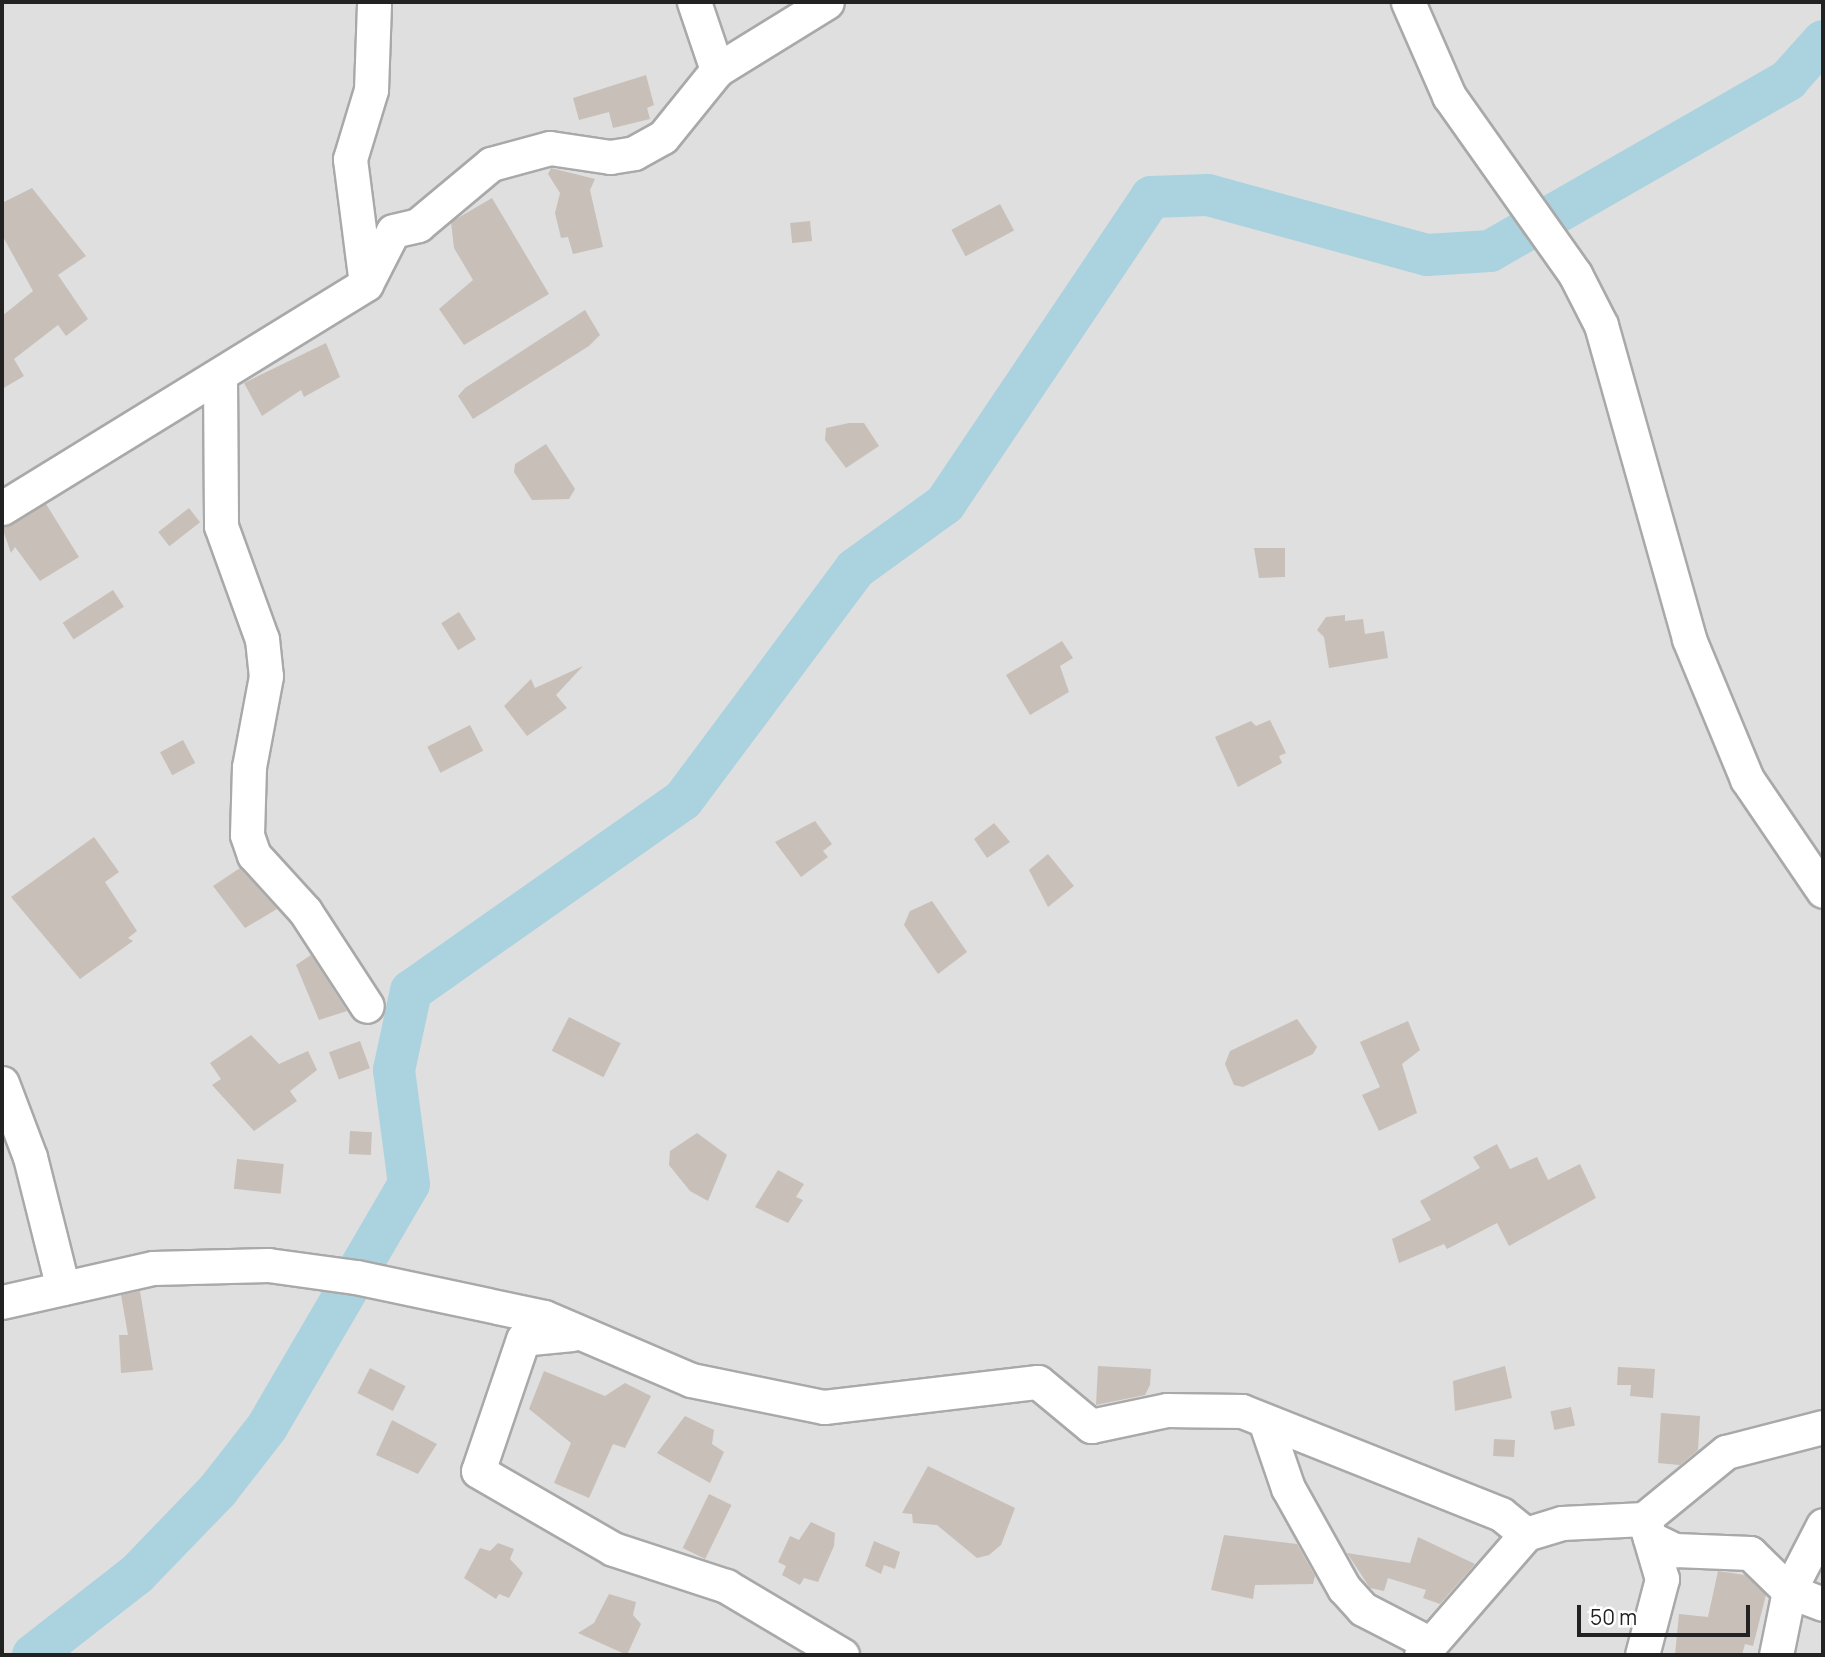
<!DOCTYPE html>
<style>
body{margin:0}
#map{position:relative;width:1825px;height:1657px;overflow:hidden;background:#f2efe9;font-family:Manrope,sans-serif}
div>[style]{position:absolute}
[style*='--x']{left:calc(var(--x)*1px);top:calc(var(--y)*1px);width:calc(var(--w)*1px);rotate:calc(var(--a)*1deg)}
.residential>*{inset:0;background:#e0dfdf;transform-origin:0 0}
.river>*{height:42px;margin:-21px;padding:0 21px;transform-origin:21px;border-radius:21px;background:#aad3df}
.building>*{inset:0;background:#c7bfb8;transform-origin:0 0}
.roads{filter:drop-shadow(2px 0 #a9a9a9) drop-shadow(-2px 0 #a9a9a9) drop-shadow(0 2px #a9a9a9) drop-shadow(0 -2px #a9a9a9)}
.minor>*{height:33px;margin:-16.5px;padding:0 16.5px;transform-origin:16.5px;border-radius:16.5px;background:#fff}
span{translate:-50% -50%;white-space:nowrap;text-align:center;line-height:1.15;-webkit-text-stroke:7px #fff;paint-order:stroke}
.frame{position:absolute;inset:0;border:4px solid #222;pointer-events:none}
.scale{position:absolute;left:1577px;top:1605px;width:173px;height:32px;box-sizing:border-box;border:4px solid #222;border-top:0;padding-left:9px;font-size:21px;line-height:24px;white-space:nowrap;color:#222;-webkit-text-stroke:5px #fff;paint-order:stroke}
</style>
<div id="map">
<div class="residential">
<div style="left:2px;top:2px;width:1821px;height:1653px"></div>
</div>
<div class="river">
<div style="--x:33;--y:1655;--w:132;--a:-37.9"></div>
<div style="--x:137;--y:1574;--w:117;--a:-46"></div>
<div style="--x:218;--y:1490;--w:80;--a:-52.1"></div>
<div style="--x:267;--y:1427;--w:281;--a:-59.7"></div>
<div style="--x:409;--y:1184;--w:115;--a:-97.5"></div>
<div style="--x:394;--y:1070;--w:81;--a:-77.9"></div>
<div style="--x:411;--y:991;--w:332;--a:-35.1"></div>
<div style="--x:683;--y:800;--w:288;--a:-53.3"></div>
<div style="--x:855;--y:569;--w:111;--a:-35.8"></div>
<div style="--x:945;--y:504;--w:370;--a:-56.1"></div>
<div style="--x:1151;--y:197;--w:57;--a:-2"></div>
<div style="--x:1208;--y:195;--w:227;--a:15.3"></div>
<div style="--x:1427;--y:255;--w:63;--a:-3.6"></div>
<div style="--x:1490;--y:251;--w:344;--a:-29.8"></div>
<div style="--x:1788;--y:80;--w:52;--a:-48.1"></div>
</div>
<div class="building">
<div style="clip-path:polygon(646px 75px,654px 105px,647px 108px,650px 119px,613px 128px,609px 112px,579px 120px,573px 98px)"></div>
<div style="clip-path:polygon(551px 168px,595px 179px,590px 190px,603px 247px,573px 254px,568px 237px,561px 238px,555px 213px,560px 193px,548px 174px)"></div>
<div style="clip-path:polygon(32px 188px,86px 256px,58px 275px,88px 319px,66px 336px,58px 325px,14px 359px,24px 376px,2px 389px,2px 316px,33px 291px,2px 235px,2px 203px)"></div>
<div style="clip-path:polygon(492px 198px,549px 294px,464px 345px,439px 309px,473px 280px,454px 248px,451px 222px)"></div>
<div style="left:1000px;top:204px;width:30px;height:55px;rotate:62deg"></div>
<div style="left:810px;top:221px;width:20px;height:20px;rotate:84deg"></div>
<div style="clip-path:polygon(585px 310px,600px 335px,589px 346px,473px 419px,458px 396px,465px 388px)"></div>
<div style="clip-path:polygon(326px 343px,340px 377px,304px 397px,301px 390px,262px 416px,244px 383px)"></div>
<div style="clip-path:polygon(849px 423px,864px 423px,879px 446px,846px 468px,825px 440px,826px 428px)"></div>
<div style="clip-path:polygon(546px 444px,575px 489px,569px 499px,532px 500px,514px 472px,515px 464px)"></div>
<div style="clip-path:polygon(46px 504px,79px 557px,40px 581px,15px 547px,11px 553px,2px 527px)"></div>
<div style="left:189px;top:508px;width:18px;height:39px;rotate:52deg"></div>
<div style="clip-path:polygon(1254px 548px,1285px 548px,1285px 577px,1259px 578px)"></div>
<div style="left:113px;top:590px;width:20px;height:60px;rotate:57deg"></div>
<div style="left:459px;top:612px;width:32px;height:21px;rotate:58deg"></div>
<div style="clip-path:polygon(1345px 615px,1345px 621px,1363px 619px,1365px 634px,1384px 631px,1388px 658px,1329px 668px,1324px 637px,1317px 630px,1326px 617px)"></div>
<div style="clip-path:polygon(1062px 641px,1073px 658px,1060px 666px,1069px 692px,1030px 715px,1006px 675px)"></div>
<div style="clip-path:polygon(583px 666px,556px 695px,567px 708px,527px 736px,504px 706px,531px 679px,535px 688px)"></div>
<div style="clip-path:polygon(1270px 720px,1286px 753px,1279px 756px,1282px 763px,1238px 787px,1215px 737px,1251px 721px,1256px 726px)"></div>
<div style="left:470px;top:725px;width:29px;height:48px;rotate:63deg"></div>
<div style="left:183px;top:740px;width:26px;height:26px;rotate:62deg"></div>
<div style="clip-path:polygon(815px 821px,832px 844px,823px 851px,828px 857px,801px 877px,775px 842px)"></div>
<div style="clip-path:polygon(994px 823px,1010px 842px,987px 858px,974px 839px)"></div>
<div style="clip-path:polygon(94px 837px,119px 872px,105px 882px,137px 931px,128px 938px,133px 941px,80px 979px,11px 897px)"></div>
<div style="clip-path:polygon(1048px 854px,1074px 886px,1048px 907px,1029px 870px)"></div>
<div style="clip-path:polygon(240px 868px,277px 909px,245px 928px,213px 886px)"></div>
<div style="clip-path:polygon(932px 901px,967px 952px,938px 974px,904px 925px,910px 911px)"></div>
<div style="clip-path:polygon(311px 955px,347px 1011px,319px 1020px,296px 965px)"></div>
<div style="left:569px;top:1017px;width:58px;height:38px;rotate:27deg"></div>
<div style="clip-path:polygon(1297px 1019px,1317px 1047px,1313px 1054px,1243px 1087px,1234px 1085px,1225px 1064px,1230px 1051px)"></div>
<div style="clip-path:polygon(1408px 1021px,1420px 1050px,1402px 1064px,1417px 1113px,1379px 1131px,1362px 1095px,1380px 1087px,1360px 1042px)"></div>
<div style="clip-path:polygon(251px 1035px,279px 1064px,308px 1051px,317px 1070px,290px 1091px,297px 1101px,254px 1131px,212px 1085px,221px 1079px,210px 1063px)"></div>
<div style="left:360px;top:1041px;width:29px;height:33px;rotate:70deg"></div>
<div style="left:350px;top:1131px;width:22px;height:23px;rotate:3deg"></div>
<div style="clip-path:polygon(697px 1133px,727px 1155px,708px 1201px,690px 1191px,669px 1165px,670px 1151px)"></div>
<div style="clip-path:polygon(1497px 1144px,1510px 1169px,1537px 1157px,1548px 1180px,1580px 1164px,1596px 1198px,1509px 1246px,1497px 1223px,1447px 1249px,1444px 1244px,1399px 1263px,1392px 1239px,1431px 1220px,1420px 1201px,1480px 1168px,1473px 1157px)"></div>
<div style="left:237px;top:1159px;width:47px;height:30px;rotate:6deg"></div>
<div style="clip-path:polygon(778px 1170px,804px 1184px,796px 1197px,803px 1200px,788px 1223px,755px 1207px)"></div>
<div style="clip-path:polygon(140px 1291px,153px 1370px,121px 1373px,119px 1335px,128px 1335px,121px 1295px)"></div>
<div style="clip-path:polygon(1098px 1366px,1151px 1369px,1150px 1385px,1145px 1395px,1096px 1405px)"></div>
<div style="clip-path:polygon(1505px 1366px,1512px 1398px,1455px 1411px,1453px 1381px)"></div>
<div style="clip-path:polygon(1618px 1367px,1655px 1369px,1653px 1398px,1630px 1396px,1631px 1385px,1617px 1385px)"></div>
<div style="left:370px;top:1368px;width:40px;height:28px;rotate:27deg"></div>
<div style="clip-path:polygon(544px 1371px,605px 1396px,625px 1383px,651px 1396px,625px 1448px,613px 1444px,589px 1498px,554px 1483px,571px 1443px,529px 1409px)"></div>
<div style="left:1571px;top:1407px;width:19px;height:21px;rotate:78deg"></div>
<div style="clip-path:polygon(1661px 1413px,1700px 1416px,1698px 1450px,1680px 1465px,1658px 1463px)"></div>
<div style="clip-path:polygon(685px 1416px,714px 1430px,712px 1444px,724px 1452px,710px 1483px,657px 1453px)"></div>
<div style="clip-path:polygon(392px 1420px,437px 1444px,418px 1474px,376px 1455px)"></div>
<div style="left:1494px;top:1439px;width:21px;height:17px;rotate:3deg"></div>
<div style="clip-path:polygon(928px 1466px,1015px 1508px,1001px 1545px,989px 1555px,977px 1558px,937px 1525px,913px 1523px,912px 1514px,902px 1513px)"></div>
<div style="left:709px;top:1494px;width:25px;height:60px;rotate:26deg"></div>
<div style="clip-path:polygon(811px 1522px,835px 1533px,834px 1546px,818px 1582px,804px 1578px,800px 1585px,782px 1575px,786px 1566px,778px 1562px,790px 1536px,799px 1540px)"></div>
<div style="clip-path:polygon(1224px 1535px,1297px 1544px,1315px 1576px,1313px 1584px,1255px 1585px,1253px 1599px,1211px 1590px)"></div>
<div style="clip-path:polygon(1418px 1537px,1475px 1564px,1440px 1604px,1423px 1598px,1426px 1590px,1388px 1578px,1384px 1591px,1370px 1588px,1347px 1553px,1410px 1563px)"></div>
<div style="clip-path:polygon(874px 1541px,900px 1552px,895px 1569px,884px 1565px,881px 1574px,865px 1566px)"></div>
<div style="clip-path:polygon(498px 1543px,514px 1549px,510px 1559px,523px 1573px,509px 1598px,499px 1594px,496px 1599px,464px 1578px,480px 1548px,490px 1551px)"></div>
<div style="clip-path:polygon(1718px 1571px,1745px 1575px,1766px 1595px,1753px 1646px,1745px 1644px,1742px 1655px,1675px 1655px,1679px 1614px,1708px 1617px)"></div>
<div style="clip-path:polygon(609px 1594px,636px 1602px,633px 1615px,641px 1624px,627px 1655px,578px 1633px,594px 1623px)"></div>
</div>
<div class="roads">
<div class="minor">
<div style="--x:694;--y:2;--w:72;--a:71.3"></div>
<div style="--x:1408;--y:2;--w:103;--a:66.4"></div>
<div style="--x:1449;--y:96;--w:218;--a:54.7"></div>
<div style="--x:1575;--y:274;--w:57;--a:63"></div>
<div style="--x:1601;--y:325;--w:326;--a:74.3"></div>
<div style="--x:1689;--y:639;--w:152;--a:67.5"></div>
<div style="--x:1747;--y:779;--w:135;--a:55.8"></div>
<div style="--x:366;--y:284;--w:126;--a:-97.3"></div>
<div style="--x:350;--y:159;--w:72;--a:-73.1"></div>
<div style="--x:371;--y:90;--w:88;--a:-88"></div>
<div style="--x:220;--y:377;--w:149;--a:89.6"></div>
<div style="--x:221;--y:526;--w:120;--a:70.1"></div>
<div style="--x:262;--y:639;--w:37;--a:84"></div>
<div style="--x:266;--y:676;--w:93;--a:100.6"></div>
<div style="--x:249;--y:767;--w:68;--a:91.7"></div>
<div style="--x:247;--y:835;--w:21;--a:71"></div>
<div style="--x:254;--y:855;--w:76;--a:47.7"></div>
<div style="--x:305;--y:911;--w:113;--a:56.9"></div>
<div style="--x:2;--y:508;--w:427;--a:-31.6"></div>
<div style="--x:366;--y:284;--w:59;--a:-63"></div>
<div style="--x:393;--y:231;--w:26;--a:-13"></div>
<div style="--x:418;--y:225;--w:95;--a:-39.9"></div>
<div style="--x:491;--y:164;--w:61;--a:-15.2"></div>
<div style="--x:550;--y:148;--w:61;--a:8.5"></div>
<div style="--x:610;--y:157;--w:24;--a:-9"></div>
<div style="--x:634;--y:153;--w:33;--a:-29"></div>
<div style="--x:663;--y:137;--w:86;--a:-51.1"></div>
<div style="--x:717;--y:70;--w:129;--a:-31.7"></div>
<div style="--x:2;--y:1083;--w:79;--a:69.3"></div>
<div style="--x:30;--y:1157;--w:135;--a:75.9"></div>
<div style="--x:2;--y:1302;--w:155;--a:-12.7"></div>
<div style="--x:153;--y:1268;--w:115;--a:-1.5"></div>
<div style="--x:268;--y:1265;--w:89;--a:7.8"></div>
<div style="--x:356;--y:1277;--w:192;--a:12"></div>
<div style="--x:544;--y:1317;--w:160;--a:23.2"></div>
<div style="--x:691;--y:1380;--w:136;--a:11.5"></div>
<div style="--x:824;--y:1407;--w:215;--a:-6.7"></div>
<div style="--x:1038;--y:1382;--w:69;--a:39.7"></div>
<div style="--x:1091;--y:1426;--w:78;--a:-11.9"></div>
<div style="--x:1167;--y:1410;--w:75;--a:0.8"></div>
<div style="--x:1242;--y:1411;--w:279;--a:21.7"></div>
<div style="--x:1501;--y:1514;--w:32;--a:39"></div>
<div style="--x:572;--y:1334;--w:49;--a:174.2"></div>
<div style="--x:523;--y:1339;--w:139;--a:108.8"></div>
<div style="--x:478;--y:1471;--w:156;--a:30"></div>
<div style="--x:613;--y:1549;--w:119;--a:18.1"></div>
<div style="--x:726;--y:1586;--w:135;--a:30.7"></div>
<div style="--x:1265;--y:1421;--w:71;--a:71.1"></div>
<div style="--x:1288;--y:1488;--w:115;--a:60.8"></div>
<div style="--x:1344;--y:1588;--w:28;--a:48"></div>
<div style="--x:1363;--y:1609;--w:74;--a:27.3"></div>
<div style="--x:1650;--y:1538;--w:28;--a:26"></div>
<div style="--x:1675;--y:1550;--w:75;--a:2.3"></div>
<div style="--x:1750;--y:1553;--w:54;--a:44.3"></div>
<div style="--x:1789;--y:1591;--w:36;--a:21"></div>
<div style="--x:1421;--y:1655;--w:160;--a:-49"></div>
<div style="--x:1526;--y:1534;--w:38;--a:-17"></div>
<div style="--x:1562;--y:1523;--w:82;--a:-2.8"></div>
<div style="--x:1644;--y:1519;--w:106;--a:-39.3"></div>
<div style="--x:1726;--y:1452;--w:100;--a:-14.5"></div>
<div style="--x:1642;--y:1655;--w:79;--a:-75.3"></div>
<div style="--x:1662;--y:1579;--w:56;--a:-106.5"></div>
<div style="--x:1776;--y:1655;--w:65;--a:-78.5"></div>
<div style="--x:1789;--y:1591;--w:74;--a:-62.7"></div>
</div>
</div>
<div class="frame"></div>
<div class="scale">50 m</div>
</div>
